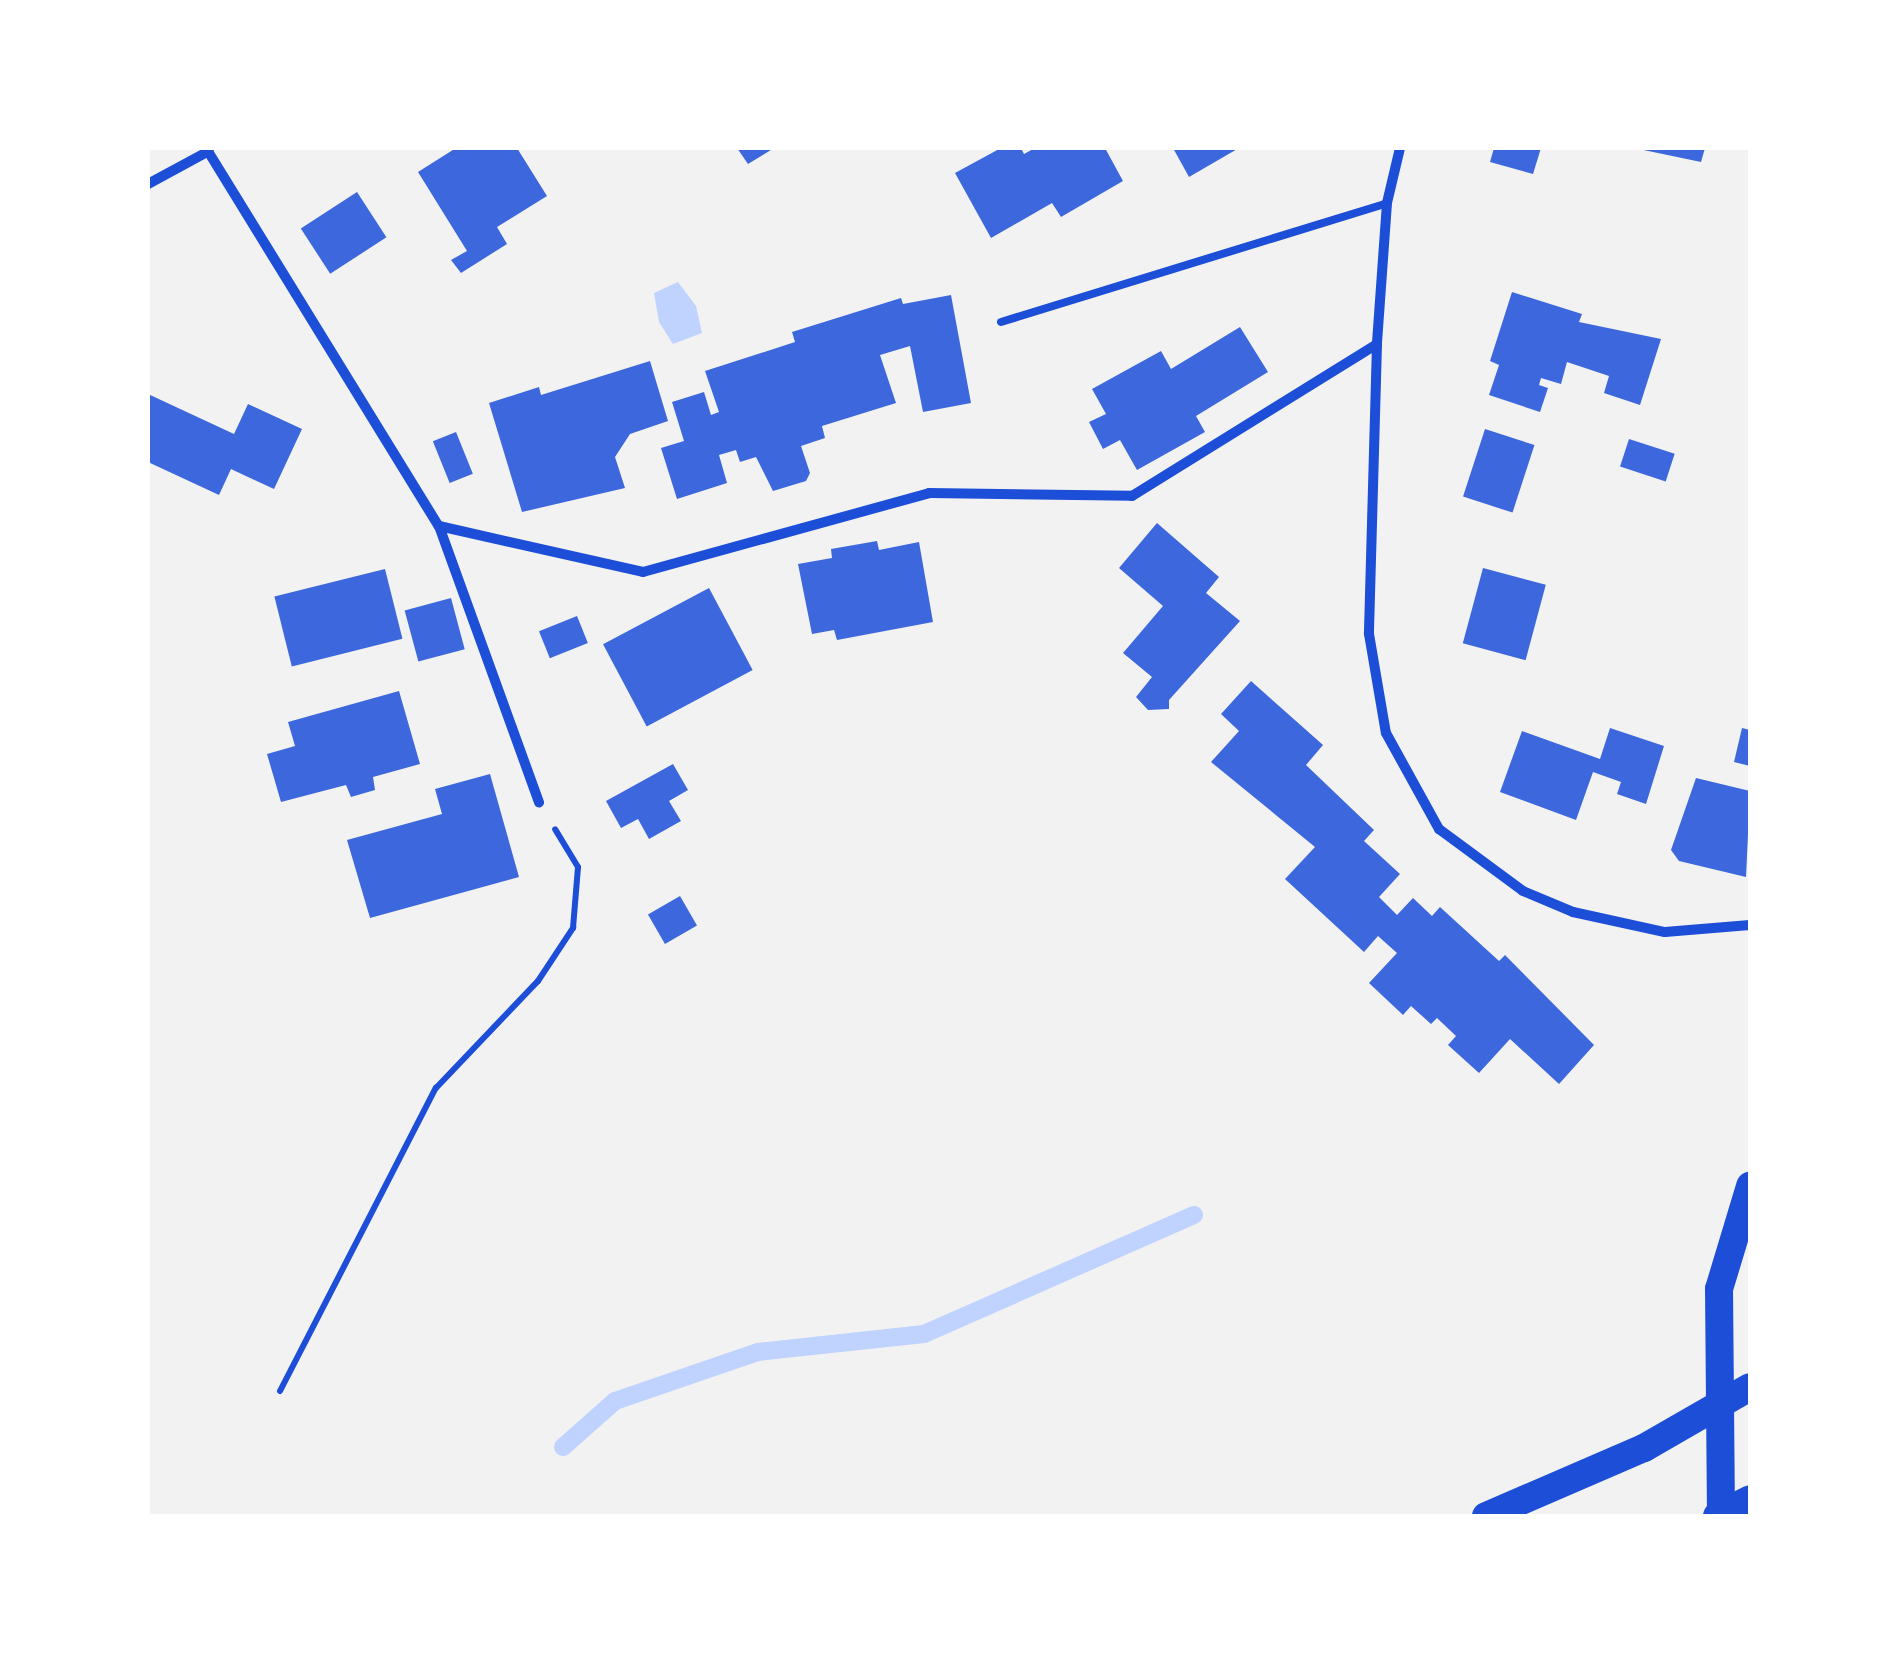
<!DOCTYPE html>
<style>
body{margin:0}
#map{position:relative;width:1898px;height:1664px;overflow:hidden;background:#f2f2f2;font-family:"Noto Sans",sans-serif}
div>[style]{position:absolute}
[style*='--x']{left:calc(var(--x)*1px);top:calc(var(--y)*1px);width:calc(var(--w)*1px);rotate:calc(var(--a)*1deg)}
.water>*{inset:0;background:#bfd3fe}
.stream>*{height:18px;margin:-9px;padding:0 9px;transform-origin:9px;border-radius:9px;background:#bfd3fe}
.building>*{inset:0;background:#3d67dc;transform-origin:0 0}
.path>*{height:6px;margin:-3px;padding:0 3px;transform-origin:3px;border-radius:3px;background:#1d4ed8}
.service>*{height:8px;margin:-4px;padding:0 4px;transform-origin:4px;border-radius:4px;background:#1d4ed8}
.minor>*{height:10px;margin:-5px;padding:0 5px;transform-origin:5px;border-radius:5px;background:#1d4ed8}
.trunk>*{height:28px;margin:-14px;padding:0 14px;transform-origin:14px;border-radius:14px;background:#1d4ed8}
span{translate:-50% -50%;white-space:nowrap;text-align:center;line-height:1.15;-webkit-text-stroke:9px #fff;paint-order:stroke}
.frame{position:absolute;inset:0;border:150px solid #fff;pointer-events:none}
</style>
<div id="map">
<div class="water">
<div style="clip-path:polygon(678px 282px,696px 306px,702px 333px,673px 344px,659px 322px,654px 293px)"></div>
</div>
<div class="stream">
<div style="--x:563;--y:1447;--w:69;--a:-41.5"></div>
<div style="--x:615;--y:1401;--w:151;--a:-18.9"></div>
<div style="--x:758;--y:1352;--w:167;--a:-6.2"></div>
<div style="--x:924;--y:1334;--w:295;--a:-23.8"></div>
</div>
<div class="building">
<div style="clip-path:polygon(456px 148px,517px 148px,547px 196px,497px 227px,507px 244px,461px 273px,451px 260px,467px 251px,418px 172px)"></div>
<div style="clip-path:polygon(737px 148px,774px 148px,748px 164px)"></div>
<div style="clip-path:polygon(1001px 148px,1021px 148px,1024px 154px,1035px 148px,1105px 148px,1123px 181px,1061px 217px,1052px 203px,991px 238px,955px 173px)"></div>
<div style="clip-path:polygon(1173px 148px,1239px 148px,1189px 177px)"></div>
<div style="clip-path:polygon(1494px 148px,1541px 148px,1533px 174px,1490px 162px)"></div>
<div style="clip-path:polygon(1634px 148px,1705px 148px,1701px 162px)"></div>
<div style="left:357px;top:192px;width:54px;height:67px;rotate:57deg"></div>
<div style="clip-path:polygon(1512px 292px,1582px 314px,1579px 322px,1661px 339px,1640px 405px,1604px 393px,1609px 376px,1567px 362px,1561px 384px,1541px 378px,1539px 385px,1548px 388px,1540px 412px,1489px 395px,1499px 365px,1490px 361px)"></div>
<div style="clip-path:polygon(951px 295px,971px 403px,923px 412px,910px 346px,880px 355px,896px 403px,822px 426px,825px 438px,801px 446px,810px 473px,806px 481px,773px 491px,756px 457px,740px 462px,736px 450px,719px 455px,727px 483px,677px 499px,661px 448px,684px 441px,672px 402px,704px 392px,711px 415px,719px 412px,705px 371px,795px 342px,792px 332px,901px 298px,903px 304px)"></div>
<div style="clip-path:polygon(1240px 327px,1268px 372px,1196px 416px,1205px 432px,1137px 470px,1120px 440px,1103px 449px,1089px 422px,1106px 414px,1092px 389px,1161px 351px,1171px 369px)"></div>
<div style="clip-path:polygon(650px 361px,668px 421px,630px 434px,615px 457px,625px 488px,522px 512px,489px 403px,539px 387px,541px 395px)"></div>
<div style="clip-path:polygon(148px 394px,234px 434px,248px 404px,302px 429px,274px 489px,231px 469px,219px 495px,148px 462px)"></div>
<div style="left:1485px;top:429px;width:52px;height:71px;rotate:18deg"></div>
<div style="left:456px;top:432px;width:45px;height:25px;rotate:68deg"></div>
<div style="left:1629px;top:439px;width:48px;height:29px;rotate:18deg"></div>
<div style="clip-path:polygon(1157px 523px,1219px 577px,1206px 593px,1240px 621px,1169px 700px,1169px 709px,1148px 710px,1136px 697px,1152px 677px,1123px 653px,1163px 606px,1119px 568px)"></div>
<div style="clip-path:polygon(877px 541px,879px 550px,919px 542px,933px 622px,837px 640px,834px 630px,812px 634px,798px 564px,832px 558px,831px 549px)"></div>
<div style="left:1483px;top:568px;width:65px;height:78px;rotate:15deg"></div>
<div style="left:385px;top:569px;width:72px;height:114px;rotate:76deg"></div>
<div style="left:709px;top:588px;width:93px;height:120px;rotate:62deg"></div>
<div style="left:451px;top:598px;width:53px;height:48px;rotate:75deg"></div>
<div style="left:577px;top:616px;width:29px;height:41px;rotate:68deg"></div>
<div style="clip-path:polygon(1251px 681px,1323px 745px,1306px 765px,1374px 830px,1364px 841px,1400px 874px,1379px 897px,1397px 915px,1413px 898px,1432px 916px,1440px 907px,1499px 961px,1505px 955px,1594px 1045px,1559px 1084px,1510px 1039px,1479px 1073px,1448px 1045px,1456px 1036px,1437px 1018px,1431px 1024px,1411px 1006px,1403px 1015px,1369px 983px,1397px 953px,1378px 936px,1364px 952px,1285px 879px,1315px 847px,1211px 762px,1239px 731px,1221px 714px)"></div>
<div style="clip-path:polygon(399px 691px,420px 764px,373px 777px,375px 790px,351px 797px,346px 785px,281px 802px,267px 754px,295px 746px,288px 722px)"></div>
<div style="clip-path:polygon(1610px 728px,1664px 746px,1646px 804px,1617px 794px,1621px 782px,1593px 772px,1576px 820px,1500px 792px,1522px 731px,1600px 759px)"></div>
<div style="clip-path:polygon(1742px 728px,1750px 730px,1750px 766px,1734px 762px)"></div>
<div style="clip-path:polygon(673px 764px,688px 790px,669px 801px,681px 821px,649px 839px,638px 819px,621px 828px,606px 801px)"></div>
<div style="clip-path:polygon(490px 774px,519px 877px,370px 918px,347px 840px,442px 814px,435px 789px)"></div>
<div style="clip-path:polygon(1696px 778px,1750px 791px,1746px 877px,1679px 861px,1671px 850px)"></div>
<div style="left:680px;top:896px;width:34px;height:37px;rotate:60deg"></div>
</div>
<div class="path">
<div style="--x:280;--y:1391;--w:341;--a:-62.8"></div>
<div style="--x:436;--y:1088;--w:148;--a:-46.4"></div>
<div style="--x:538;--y:981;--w:64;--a:-56.6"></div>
<div style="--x:573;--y:928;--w:61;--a:-85.3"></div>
<div style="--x:578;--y:867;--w:44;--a:-121.2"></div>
</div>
<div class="service">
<div style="--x:1001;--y:322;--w:404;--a:-17.1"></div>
</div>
<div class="minor">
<div style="--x:206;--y:148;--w:444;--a:58.4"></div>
<div style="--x:439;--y:526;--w:294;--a:70.1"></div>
<div style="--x:1400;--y:148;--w:57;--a:103.3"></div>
<div style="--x:1387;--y:203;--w:141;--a:94.1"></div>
<div style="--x:1377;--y:344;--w:290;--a:91.6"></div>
<div style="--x:1369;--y:634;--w:100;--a:80.3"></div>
<div style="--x:1386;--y:733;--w:110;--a:61.1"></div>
<div style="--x:1439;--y:829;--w:104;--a:36.4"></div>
<div style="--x:1523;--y:891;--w:54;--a:22.8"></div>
<div style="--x:1573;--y:912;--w:94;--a:12.3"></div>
<div style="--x:1665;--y:932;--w:85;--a:-4.7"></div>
<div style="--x:148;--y:184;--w:69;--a:-28.4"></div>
<div style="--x:439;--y:526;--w:209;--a:12.7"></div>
<div style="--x:643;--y:572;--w:297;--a:-15.4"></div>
<div style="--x:929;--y:493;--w:203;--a:0.8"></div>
<div style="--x:1132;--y:496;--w:288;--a:-31.8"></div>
</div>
<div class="trunk">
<div style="--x:1486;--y:1516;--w:172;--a:-23.3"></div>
<div style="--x:1644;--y:1448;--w:122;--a:-29.9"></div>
<div style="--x:1717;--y:1516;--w:37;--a:-27"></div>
<div style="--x:1721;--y:1516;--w:227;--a:-90.5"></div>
<div style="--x:1719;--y:1289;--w:108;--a:-73.2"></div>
</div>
<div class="frame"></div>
</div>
